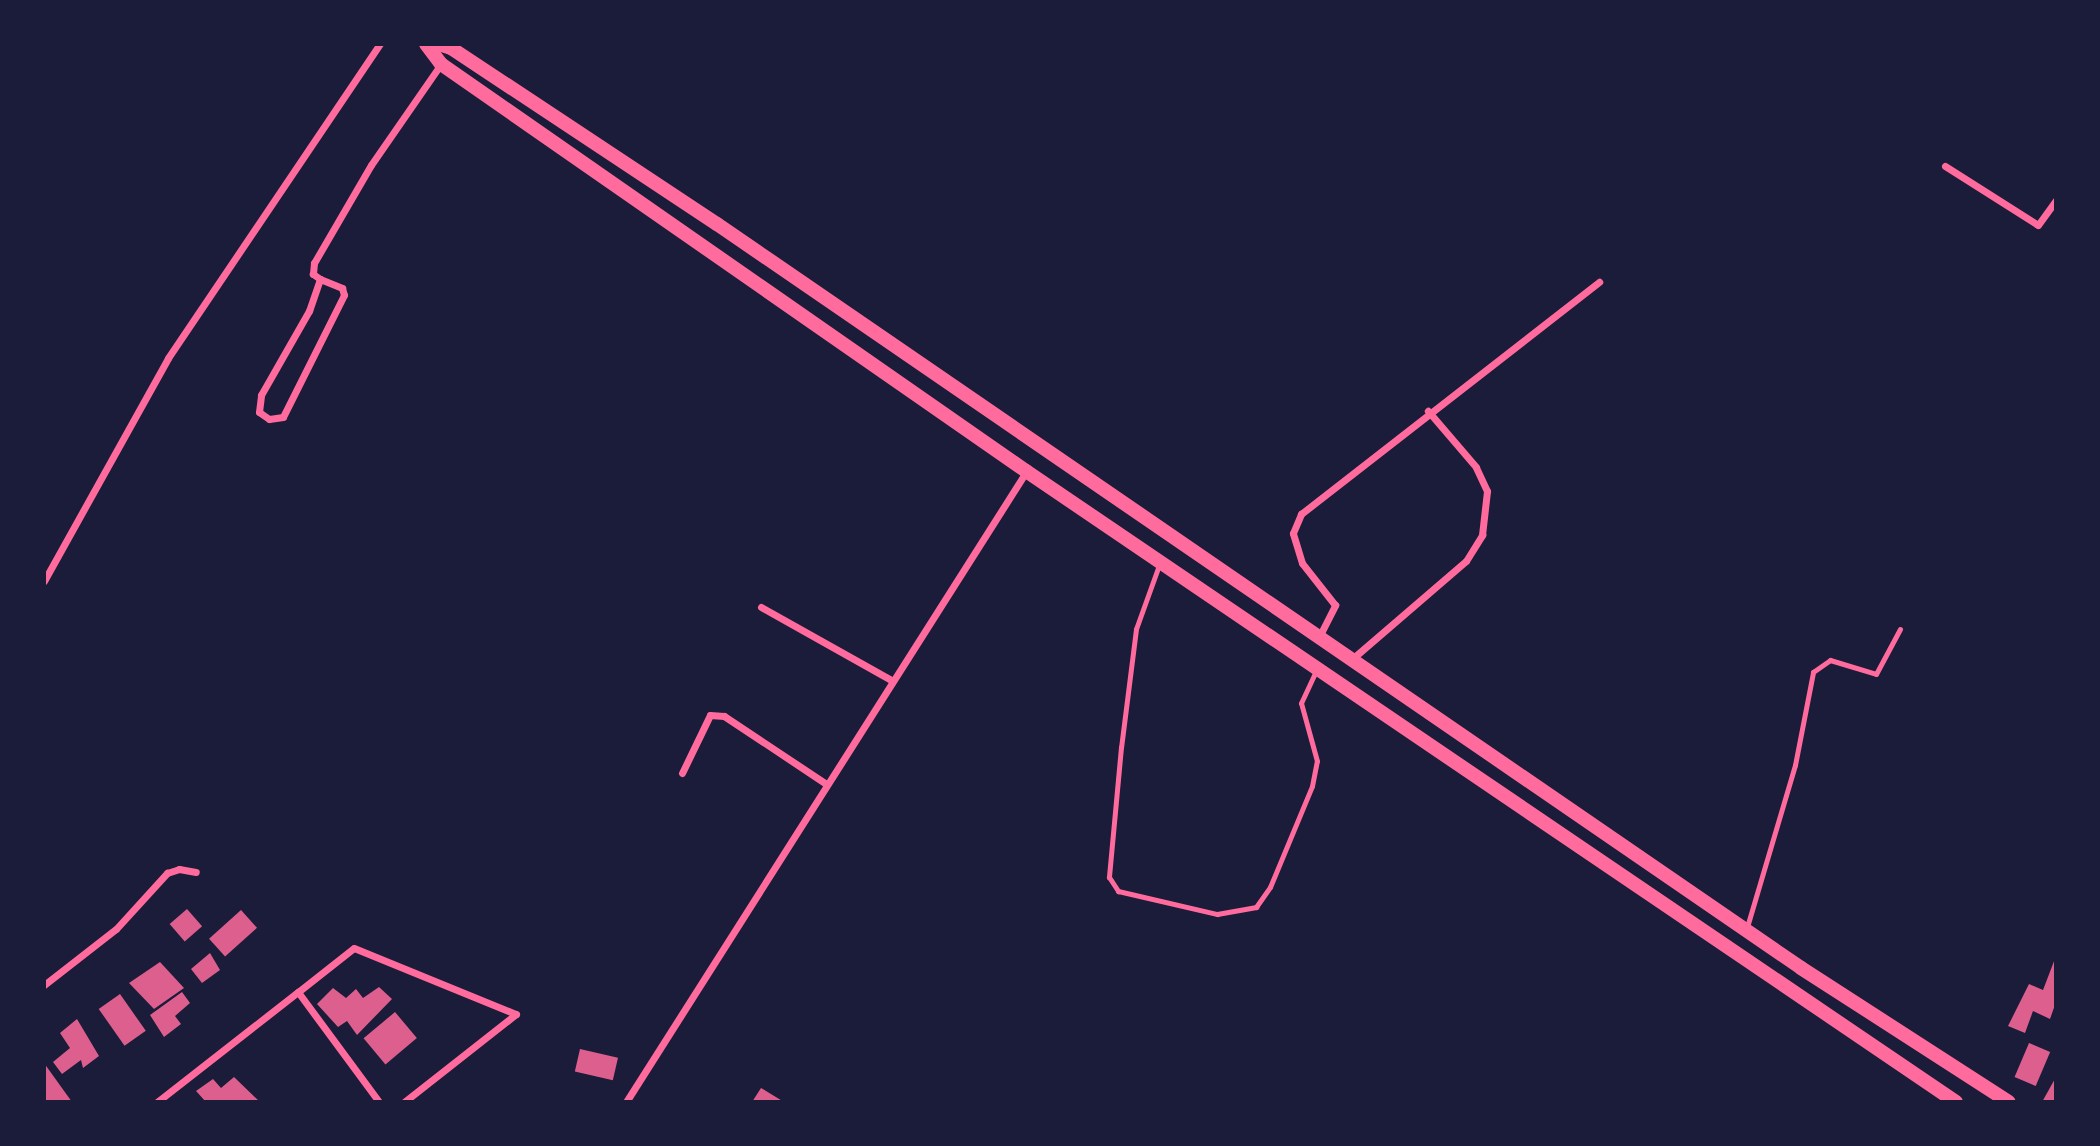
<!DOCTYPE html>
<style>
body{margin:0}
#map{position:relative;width:2100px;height:1146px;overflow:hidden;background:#1b1b3a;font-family:"Libre Baskerville",serif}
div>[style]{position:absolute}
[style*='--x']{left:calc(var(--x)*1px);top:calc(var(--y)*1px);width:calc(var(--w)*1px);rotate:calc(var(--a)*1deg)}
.building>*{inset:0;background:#dd5f8e;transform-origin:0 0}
.service>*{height:5px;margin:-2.5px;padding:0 2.5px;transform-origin:2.5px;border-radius:2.5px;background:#ff6b9d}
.minor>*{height:7px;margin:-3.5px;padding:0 3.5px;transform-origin:3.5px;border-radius:3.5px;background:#ff6b9d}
.secondary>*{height:14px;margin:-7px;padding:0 7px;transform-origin:7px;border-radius:7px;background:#ff6b9d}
span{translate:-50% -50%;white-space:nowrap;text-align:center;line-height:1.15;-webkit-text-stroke:5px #1b1b3a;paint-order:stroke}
.frame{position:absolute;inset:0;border:46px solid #1b1b3a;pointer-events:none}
</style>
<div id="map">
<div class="building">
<div style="left:187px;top:909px;width:23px;height:23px;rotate:49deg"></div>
<div style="left:241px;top:910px;width:24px;height:43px;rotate:48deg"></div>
<div style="clip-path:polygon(210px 953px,220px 970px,202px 983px,191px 969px)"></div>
<div style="clip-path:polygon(2056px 956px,2056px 1002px,2050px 1019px,2033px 1011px,2025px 1033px,2008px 1026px,2029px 984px,2043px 990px)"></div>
<div style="clip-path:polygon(160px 962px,184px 988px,154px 1009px,129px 983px)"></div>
<div style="clip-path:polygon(379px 987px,392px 999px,357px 1035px,347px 1021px,338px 1027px,317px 1004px,333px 988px,346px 998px,356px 989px,363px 998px)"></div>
<div style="clip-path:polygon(182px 992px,190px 1003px,175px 1016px,181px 1024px,164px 1037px,150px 1015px)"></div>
<div style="left:120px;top:994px;width:45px;height:26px;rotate:55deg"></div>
<div style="left:395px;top:1012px;width:34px;height:41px;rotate:50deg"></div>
<div style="clip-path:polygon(77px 1019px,99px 1056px,83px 1068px,81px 1060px,62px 1074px,53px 1062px,70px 1048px,60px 1033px)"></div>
<div style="left:2029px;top:1043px;width:23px;height:37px;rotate:23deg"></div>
<div style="left:580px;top:1049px;width:39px;height:23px;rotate:13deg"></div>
<div style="clip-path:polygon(44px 1063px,72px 1102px,44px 1102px)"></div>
<div style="clip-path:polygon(234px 1077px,260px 1102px,206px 1102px,196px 1091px,213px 1079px,221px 1088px)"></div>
<div style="clip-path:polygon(2056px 1077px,2056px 1102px,2042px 1102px)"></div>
<div style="clip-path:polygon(761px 1088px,784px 1102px,752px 1102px)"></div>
</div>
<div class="service">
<div style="--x:1159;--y:565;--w:68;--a:109.8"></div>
<div style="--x:1136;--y:629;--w:119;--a:97.2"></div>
<div style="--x:1121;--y:747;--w:131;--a:95.3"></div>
<div style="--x:1109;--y:877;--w:17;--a:57"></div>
<div style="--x:1118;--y:891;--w:102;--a:13.1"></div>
<div style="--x:1217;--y:914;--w:40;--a:-10"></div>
<div style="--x:1256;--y:907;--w:24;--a:-55"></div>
<div style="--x:1270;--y:887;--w:109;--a:-67.4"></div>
<div style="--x:1312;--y:786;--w:25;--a:-79"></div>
<div style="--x:1317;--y:761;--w:60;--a:-105.4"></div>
<div style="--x:1301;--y:703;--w:35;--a:-65"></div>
<div style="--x:1747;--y:927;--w:169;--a:-73.5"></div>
<div style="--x:1795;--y:765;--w:95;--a:-79"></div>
<div style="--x:1813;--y:672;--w:21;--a:-35"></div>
<div style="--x:1830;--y:660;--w:48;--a:16.9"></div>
<div style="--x:1876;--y:674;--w:51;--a:-61.9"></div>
</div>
<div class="minor">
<div style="--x:1945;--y:166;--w:110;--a:32.4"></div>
<div style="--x:2038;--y:225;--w:31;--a:-54"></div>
<div style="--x:320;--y:279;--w:24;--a:22"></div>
<div style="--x:342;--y:288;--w:7;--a:74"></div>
<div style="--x:344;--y:295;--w:136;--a:116.6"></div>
<div style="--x:283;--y:417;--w:14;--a:172"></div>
<div style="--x:269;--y:419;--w:12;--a:-145"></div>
<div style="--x:259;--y:412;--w:17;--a:-83"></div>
<div style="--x:261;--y:395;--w:97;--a:-60.3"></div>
<div style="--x:309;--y:311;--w:34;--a:-71"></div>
<div style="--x:320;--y:279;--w:9;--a:-144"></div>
<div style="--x:313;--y:274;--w:11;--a:-85"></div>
<div style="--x:314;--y:263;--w:113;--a:-59.8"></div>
<div style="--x:371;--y:165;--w:123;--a:-55.3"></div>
<div style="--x:44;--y:581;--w:255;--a:-60.9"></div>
<div style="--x:168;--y:358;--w:379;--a:-56"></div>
<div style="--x:761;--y:607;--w:149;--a:29.3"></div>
<div style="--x:1319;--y:637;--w:36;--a:-63"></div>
<div style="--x:1335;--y:605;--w:53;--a:-128.2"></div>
<div style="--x:1302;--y:563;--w:31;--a:-107"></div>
<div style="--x:1293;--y:533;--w:21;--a:-67"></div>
<div style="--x:1301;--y:514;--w:378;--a:-37.9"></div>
<div style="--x:1352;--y:659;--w:150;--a:-40.7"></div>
<div style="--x:1466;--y:561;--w:31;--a:-58"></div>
<div style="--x:1482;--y:535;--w:44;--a:-83.5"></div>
<div style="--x:1487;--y:491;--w:26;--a:-115"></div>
<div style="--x:1476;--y:467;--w:74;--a:-130.6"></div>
<div style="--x:682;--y:773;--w:64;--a:-64.2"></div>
<div style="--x:710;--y:715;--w:14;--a:4"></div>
<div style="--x:724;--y:716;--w:121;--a:33.6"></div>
<div style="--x:44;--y:985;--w:91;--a:-37.9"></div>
<div style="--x:116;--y:929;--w:76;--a:-47.7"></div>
<div style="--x:167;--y:873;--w:13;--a:-18"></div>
<div style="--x:179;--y:869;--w:17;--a:10"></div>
<div style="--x:298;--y:992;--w:71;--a:-38.2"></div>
<div style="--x:354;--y:948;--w:175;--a:22.2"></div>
<div style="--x:516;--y:1014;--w:142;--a:141.8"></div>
<div style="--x:157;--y:1102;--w:179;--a:-38"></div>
<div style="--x:298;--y:992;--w:137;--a:53.6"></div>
<div style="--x:626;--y:1102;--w:746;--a:-57.59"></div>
</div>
<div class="secondary">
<div style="--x:426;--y:44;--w:25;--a:53"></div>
<div style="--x:441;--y:64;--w:713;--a:34.83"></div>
<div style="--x:1026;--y:471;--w:1124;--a:34.16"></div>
<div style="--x:439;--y:44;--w:13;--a:18"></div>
<div style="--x:451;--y:48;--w:319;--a:33.5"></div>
<div style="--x:717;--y:224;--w:1315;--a:34.46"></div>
<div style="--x:1801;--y:968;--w:247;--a:32.8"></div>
</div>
<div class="frame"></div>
</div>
